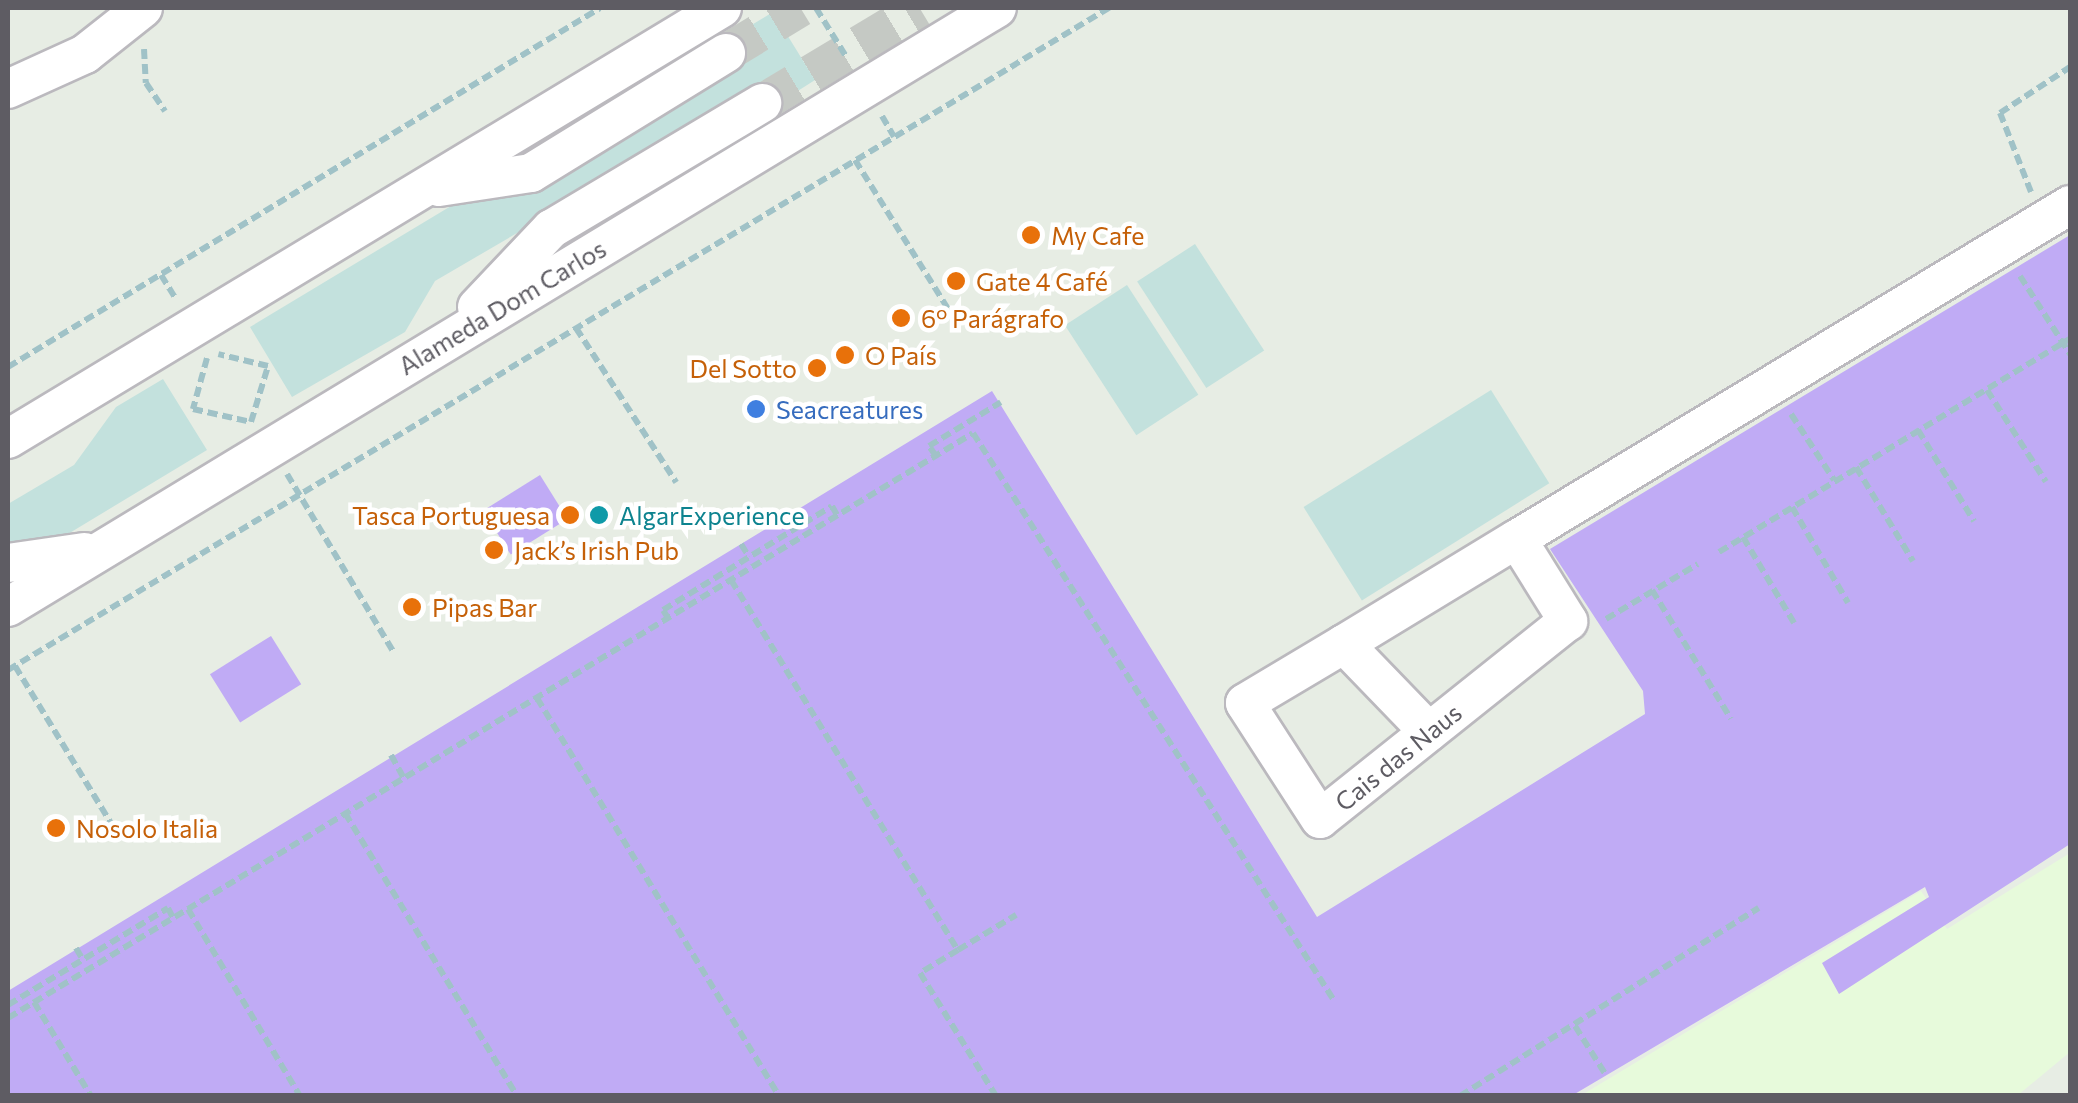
<!DOCTYPE html>
<meta charset="utf-8">
<style>
body{margin:0}
#map{position:relative;width:2078px;height:1103px;overflow:hidden;background:#e7ede4;font-family:Commissioner,sans-serif}
div>[style]{position:absolute}
[style*='--x']{left:calc(var(--x)*1px);top:calc(var(--y)*1px);width:calc(var(--w)*1px);rotate:calc(var(--a)*1deg)}
.commercial>*{inset:0;background:#e7fadb}
.green>*{inset:0;background:#c3e1dd;transform-origin:0 0}
.water>*{inset:0;background:#c0abf5;transform-origin:0 0}
.minor-tunnel>*{height:38px;margin-top:-19px;transform-origin:0;background:repeating-linear-gradient(90deg,#c5c9c4 0 38px,transparent 0 57px)}
.path>*{height:6px;margin-top:-3px;transform-origin:0;background:repeating-linear-gradient(90deg,#a0c2c7 0 10px,transparent 0 15px)}
.roads{filter:drop-shadow(2px 0 #bbb9be) drop-shadow(-2px 0 #bbb9be) drop-shadow(0 2px #bbb9be) drop-shadow(0 -2px #bbb9be)}
.minor>*{height:38px;margin:-19px;padding:0 19px;transform-origin:19px;border-radius:19px;background:#fff}
.dots>*{width:28px;height:28px;translate:-50% -50%;box-sizing:border-box;border:5px solid #fff;border-radius:50%}
span{translate:-50% -50%;white-space:nowrap;text-align:center;line-height:1.15;-webkit-text-stroke:9px #fff;paint-order:stroke}
.food-label{font-size:25px;color:#c56008}
.left{translate:0 -50%;text-align:left}
.right{translate:-100% -50%;text-align:right}
.street-label{font-size:25px;color:#5e5c63}
.shop-label{font-size:25px;color:#366cbe}
.culture-label{font-size:25px;color:#0d838f}
.frame{position:absolute;inset:0;border:10px solid #5e5c63;pointer-events:none}
</style>
<div id="map">
<div class="commercial">
<div style="clip-path:polygon(2070px 853px,2070px 1052px,2018px 1095px,1580px 1096px,1921px 891px,1947px 929px)"></div>
</div>
<div class="green">
<div style="clip-path:polygon(773px 12px,815px 80px,760px 115px,750px 97px,435px 281px,405px 332px,292px 397px,250px 327px)"></div>
<div style="left:1195px;top:244px;width:127px;height:69px;rotate:57deg"></div>
<div style="left:1127px;top:285px;width:131px;height:74px;rotate:57deg"></div>
<div style="clip-path:polygon(163px 379px,207px 450px,58px 540px,8px 546px,8px 504px,74px 465px,116px 407px)"></div>
<div style="left:1491px;top:390px;width:110px;height:221px;rotate:58deg"></div>
</div>
<div class="water">
<div style="clip-path:polygon(2070px 235px,2070px 844px,1839px 994px,1822px 963px,1929px 897px,1925px 887px,1573px 1095px,8px 1095px,8px 991px,992px 391px,1317px 917px,1645px 714px,1643px 691px,1550px 549px)"></div>
<div style="left:540px;top:475px;width:52px;height:67px;rotate:58deg"></div>
<div style="left:271px;top:636px;width:57px;height:72px;rotate:58deg"></div>
</div>
<div class="minor-tunnel">
<div style="--x:726;--y:53;--w:87;--a:-31.3"></div>
<div style="--x:762;--y:103;--w:184;--a:-31"></div>
</div>
<div class="path">
<div style="--x:816;--y:8;--w:59;--a:58.2"></div>
<div style="--x:144;--y:49;--w:34;--a:87"></div>
<div style="--x:146;--y:83;--w:34;--a:56"></div>
<div style="--x:882;--y:116;--w:24;--a:60"></div>
<div style="--x:855;--y:160;--w:176;--a:58"></div>
<div style="--x:2031;--y:192;--w:85;--a:-111.4"></div>
<div style="--x:2000;--y:113;--w:84;--a:-33.3"></div>
<div style="--x:161;--y:275;--w:28;--a:58"></div>
<div style="--x:2020;--y:276;--w:93;--a:57.3"></div>
<div style="--x:576;--y:328;--w:184;--a:57"></div>
<div style="--x:207;--y:358;--w:53;--a:105.4"></div>
<div style="--x:193;--y:409;--w:59;--a:12.6"></div>
<div style="--x:251;--y:422;--w:59;--a:-73.1"></div>
<div style="--x:268;--y:366;--w:51;--a:-166.5"></div>
<div style="--x:8;--y:367;--w:692;--a:-31.23"></div>
<div style="--x:1987;--y:390;--w:109;--a:57.3"></div>
<div style="--x:1791;--y:414;--w:79;--a:56.9"></div>
<div style="--x:1918;--y:430;--w:107;--a:58.4"></div>
<div style="--x:936;--y:456;--w:12;--a:-125"></div>
<div style="--x:929;--y:446;--w:84;--a:-31.4"></div>
<div style="--x:1856;--y:467;--w:110;--a:58.8"></div>
<div style="--x:287;--y:474;--w:209;--a:59.1"></div>
<div style="--x:1792;--y:507;--w:111;--a:59.7"></div>
<div style="--x:1743;--y:537;--w:100;--a:59.3"></div>
<div style="--x:741;--y:544;--w:15;--a:58"></div>
<div style="--x:1719;--y:552;--w:411;--a:-31.3"></div>
<div style="--x:731;--y:580;--w:434;--a:58.5"></div>
<div style="--x:958;--y:950;--w:44;--a:148.8"></div>
<div style="--x:920;--y:973;--w:145;--a:58.3"></div>
<div style="--x:1652;--y:590;--w:151;--a:58.5"></div>
<div style="--x:668;--y:618;--w:9;--a:-122"></div>
<div style="--x:663;--y:610;--w:198;--a:-31.6"></div>
<div style="--x:832;--y:506;--w:10;--a:61"></div>
<div style="--x:1606;--y:619;--w:107;--a:-30.9"></div>
<div style="--x:15;--y:666;--w:184;--a:58.6"></div>
<div style="--x:8;--y:670;--w:1285;--a:-31.02"></div>
<div style="--x:537;--y:698;--w:466;--a:58.7"></div>
<div style="--x:391;--y:755;--w:26;--a:61"></div>
<div style="--x:345;--y:813;--w:331;--a:58.7"></div>
<div style="--x:188;--y:909;--w:218;--a:59.1"></div>
<div style="--x:76;--y:948;--w:14;--a:60"></div>
<div style="--x:958;--y:950;--w:68;--a:-31.1"></div>
<div style="--x:34;--y:1002;--w:110;--a:58.8"></div>
<div style="--x:8;--y:1005;--w:187;--a:-31.2"></div>
<div style="--x:168;--y:908;--w:11;--a:63"></div>
<div style="--x:8;--y:1018;--w:1128;--a:-31.22"></div>
<div style="--x:973;--y:433;--w:674;--a:57.54"></div>
<div style="--x:1575;--y:1026;--w:58;--a:57.7"></div>
<div style="--x:1460;--y:1096;--w:353;--a:-32.2"></div>
</div>
<div class="roads">
<div class="minor">
<div style="--x:8;--y:89;--w:85;--a:-24.4"></div>
<div style="--x:85;--y:54;--w:74;--a:-38.4"></div>
<div style="--x:439;--y:187;--w:93;--a:-8.7"></div>
<div style="--x:531;--y:173;--w:229;--a:-31.6"></div>
<div style="--x:477;--y:307;--w:108;--a:-46.5"></div>
<div style="--x:551;--y:229;--w:246;--a:-30.8"></div>
<div style="--x:8;--y:439;--w:834;--a:-31.12"></div>
<div style="--x:1517;--y:539;--w:97;--a:58.1"></div>
<div style="--x:1568;--y:621;--w:317;--a:141.4"></div>
<div style="--x:1320;--y:819;--w:138;--a:-122.9"></div>
<div style="--x:1245;--y:703;--w:115;--a:-30.8"></div>
<div style="--x:1344;--y:644;--w:202;--a:-31.3"></div>
<div style="--x:1517;--y:539;--w:646;--a:-31.13"></div>
<div style="--x:8;--y:563;--w:77;--a:-8.2"></div>
<div style="--x:8;--y:607;--w:1156;--a:-31.2"></div>
<div style="--x:1344;--y:644;--w:122;--a:46"></div>
</div>
</div>
<div class="dots">
<div style="left:1031px;top:235px;background:#e8710a"></div>
<div style="left:956px;top:281px;background:#e8710a"></div>
<div style="left:901px;top:318px;background:#e8710a"></div>
<div style="left:845px;top:355px;background:#e8710a"></div>
<div style="left:817px;top:368px;background:#e8710a"></div>
<div style="left:756px;top:409px;background:#3f7fe0"></div>
<div style="left:570px;top:515px;background:#e8710a"></div>
<div style="left:599px;top:515px;background:#0f9aa8"></div>
<div style="left:494px;top:550px;background:#e8710a"></div>
<div style="left:412px;top:607px;background:#e8710a"></div>
<div style="left:56px;top:828px;background:#e8710a"></div>
</div>
<div class="food-label">
<span class="left" style="left:1051px;top:235px">My Cafe</span>
<span class="left" style="left:976px;top:281px">Gate 4 Café</span>
<span class="left" style="left:921px;top:318px">6º Parágrafo</span>
<span class="left" style="left:865px;top:355px">O País</span>
<span class="right" style="left:797px;top:368px">Del Sotto</span>
<span class="right" style="left:550px;top:515px">Tasca Portuguesa</span>
<span class="left" style="left:514px;top:550px">Jack’s Irish Pub</span>
<span class="left" style="left:432px;top:607px">Pipas Bar</span>
<span class="left" style="left:76px;top:828px">Nosolo Italia</span>
</div>
<div class="street-label">
<span style="left:502px;top:307px;rotate:-31deg">Alameda Dom Carlos</span>
<span style="left:1398px;top:757px;rotate:-39deg">Cais das Naus</span>
</div>
<div class="shop-label">
<span class="left" style="left:776px;top:409px">Seacreatures</span>
</div>
<div class="culture-label">
<span class="left" style="left:619px;top:515px">AlgarExperience</span>
</div>
<div class="frame"></div>
</div>
